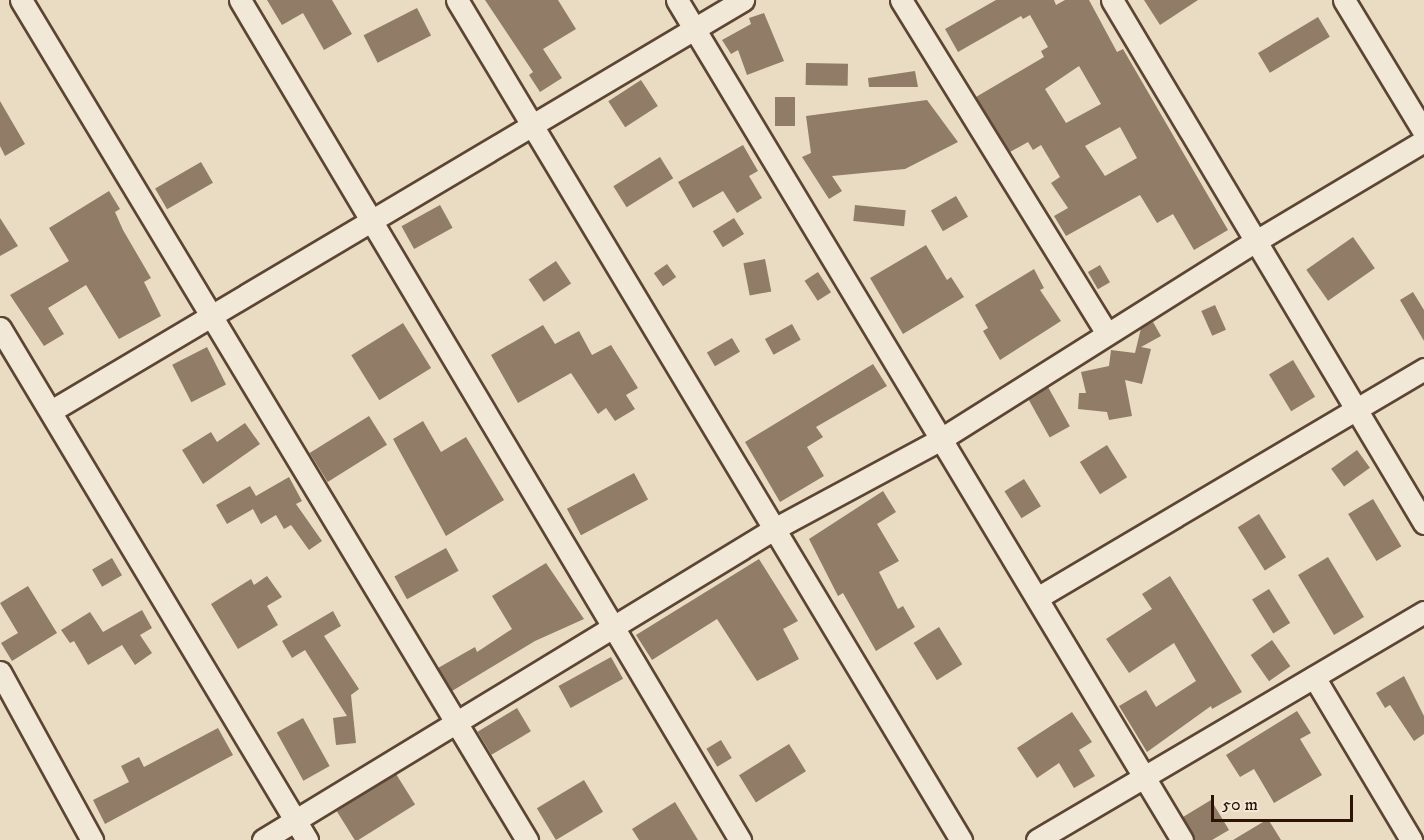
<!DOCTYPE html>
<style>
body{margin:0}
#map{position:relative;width:1424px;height:840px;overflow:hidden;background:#eadcc2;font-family:"IM FELL DW Pica",serif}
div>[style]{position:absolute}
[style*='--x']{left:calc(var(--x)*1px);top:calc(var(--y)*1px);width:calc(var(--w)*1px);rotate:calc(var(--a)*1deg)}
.building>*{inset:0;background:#907c67;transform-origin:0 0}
.roads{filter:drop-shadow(2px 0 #5d4534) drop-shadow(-2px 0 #5d4534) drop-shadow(0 2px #5d4534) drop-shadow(0 -2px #5d4534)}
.minor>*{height:21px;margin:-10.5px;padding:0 10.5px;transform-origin:10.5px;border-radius:10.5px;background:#f1e8d7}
span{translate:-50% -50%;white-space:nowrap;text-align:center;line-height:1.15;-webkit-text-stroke:5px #f1e8d7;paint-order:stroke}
.scale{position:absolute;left:1211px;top:795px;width:142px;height:27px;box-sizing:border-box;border:3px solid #2e1304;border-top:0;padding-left:8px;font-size:18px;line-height:21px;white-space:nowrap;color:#2e1304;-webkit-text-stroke:4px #f1e8d7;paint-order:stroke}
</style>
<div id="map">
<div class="building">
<div style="clip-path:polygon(267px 0,332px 0,352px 34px,324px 50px,303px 13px,282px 25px)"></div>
<div style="clip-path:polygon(485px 0,558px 0,576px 29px,543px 49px,562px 78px,540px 92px,529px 75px,533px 72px)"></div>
<div style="clip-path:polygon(evenodd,996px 0,1054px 0,1056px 5px,1065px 0,1089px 0,1117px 52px,1123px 49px,1228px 230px,1194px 250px,1173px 214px,1157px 223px,1140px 195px,1066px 236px,1054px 216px,1068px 208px,1051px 183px,1060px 177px,1041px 145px,1033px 150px,1028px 142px,1010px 152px,976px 97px,1044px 57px,1041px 51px,1048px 47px,1030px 15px,1023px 19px,1021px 16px,958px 52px,945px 29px,996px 0,1079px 66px,1101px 104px,1066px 123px,1045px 89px,1079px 66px,996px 0,1120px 127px,1137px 158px,1105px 176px,1085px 146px,1120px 127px)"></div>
<div style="clip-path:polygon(1144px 0,1198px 0,1160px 25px)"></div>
<div style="left:417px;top:8px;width:31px;height:60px;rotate:63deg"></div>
<div style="clip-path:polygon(764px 13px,784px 61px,747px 75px,738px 50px,731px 54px,722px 40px,751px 24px,749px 18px)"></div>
<div style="left:1318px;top:17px;width:23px;height:70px;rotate:59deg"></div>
<div style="left:806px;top:63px;width:42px;height:22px;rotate:1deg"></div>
<div style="clip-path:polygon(915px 71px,918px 87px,869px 87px,868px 78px)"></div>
<div style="left:641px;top:80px;width:31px;height:39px;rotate:57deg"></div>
<div style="left:775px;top:97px;width:20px;height:29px"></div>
<div style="clip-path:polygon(927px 100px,958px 142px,905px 169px,832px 176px,842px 191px,829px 199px,802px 157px,811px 153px,806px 116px)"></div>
<div style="clip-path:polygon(0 101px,25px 144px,5px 156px,0 146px)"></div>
<div style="clip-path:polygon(743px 145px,758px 171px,749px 176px,762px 198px,737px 213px,723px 191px,693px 208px,678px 182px)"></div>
<div style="left:660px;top:157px;width:25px;height:55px;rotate:58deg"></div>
<div style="left:201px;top:162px;width:24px;height:53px;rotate:60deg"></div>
<div style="clip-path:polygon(109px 191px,120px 209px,115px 212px,123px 230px,151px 278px,144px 282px,161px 316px,119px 339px,86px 285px,48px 308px,64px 334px,44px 346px,10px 295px,69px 261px,49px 228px)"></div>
<div style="left:956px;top:196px;width:24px;height:29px;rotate:60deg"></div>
<div style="left:440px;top:205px;width:26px;height:44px;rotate:61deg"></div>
<div style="left:855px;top:205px;width:51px;height:16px;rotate:6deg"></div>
<div style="clip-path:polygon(0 218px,18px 246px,0 256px)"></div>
<div style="left:734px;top:218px;width:19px;height:25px;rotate:58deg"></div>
<div style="left:1353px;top:237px;width:38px;height:57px;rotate:55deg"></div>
<div style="clip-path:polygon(926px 245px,947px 280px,951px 277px,964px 297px,903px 334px,870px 278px)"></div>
<div style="left:765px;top:259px;width:33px;height:22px;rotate:79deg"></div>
<div style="left:556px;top:261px;width:27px;height:33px;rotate:56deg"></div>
<div style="left:667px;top:264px;width:16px;height:16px;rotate:55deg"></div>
<div style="left:1100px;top:265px;width:20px;height:14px;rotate:60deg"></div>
<div style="clip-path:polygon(1034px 269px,1044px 288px,1040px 290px,1061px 321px,1000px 360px,983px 331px,988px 328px,975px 305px)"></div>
<div style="left:818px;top:272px;width:24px;height:16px;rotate:57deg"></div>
<div style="clip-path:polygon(1413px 292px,1424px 310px,1424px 341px,1400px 300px)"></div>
<div style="left:1215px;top:305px;width:27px;height:15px;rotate:66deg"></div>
<div style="clip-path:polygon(1153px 322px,1161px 336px,1141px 347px,1151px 349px,1142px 384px,1125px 380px,1132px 416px,1109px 420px,1107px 412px,1078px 409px,1079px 393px,1086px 393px,1081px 372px,1109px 366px,1111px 350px,1135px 353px,1141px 328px)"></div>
<div style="left:403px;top:323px;width:53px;height:61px;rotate:58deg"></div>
<div style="left:792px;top:324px;width:18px;height:31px;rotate:61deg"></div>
<div style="clip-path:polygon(543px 325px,555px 344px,579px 331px,592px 355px,611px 345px,638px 388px,626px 395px,635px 409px,615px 421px,606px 408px,598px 414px,571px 373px,518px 403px,491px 355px)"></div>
<div style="left:732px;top:338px;width:16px;height:29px;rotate:60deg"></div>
<div style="left:207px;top:347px;width:42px;height:39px;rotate:63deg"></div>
<div style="left:1293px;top:360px;width:43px;height:28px;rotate:59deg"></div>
<div style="clip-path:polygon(873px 364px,887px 386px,816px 427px,823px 437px,807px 447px,824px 476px,780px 502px,745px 442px)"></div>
<div style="left:1048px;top:387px;width:45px;height:23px;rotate:61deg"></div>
<div style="left:369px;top:416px;width:34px;height:70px;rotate:58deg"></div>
<div style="clip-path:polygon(423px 421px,441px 452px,466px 437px,504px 500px,446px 536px,393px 439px)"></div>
<div style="clip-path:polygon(245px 423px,260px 444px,203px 484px,182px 450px,211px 432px,217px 442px)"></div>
<div style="left:1107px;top:445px;width:38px;height:32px;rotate:58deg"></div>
<div style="left:1357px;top:450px;width:22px;height:32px;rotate:54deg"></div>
<div style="left:634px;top:473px;width:30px;height:76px;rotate:62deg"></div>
<div style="clip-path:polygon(289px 477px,302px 501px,296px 504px,322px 541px,309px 550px,291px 525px,284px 529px,276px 515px,261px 524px,253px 509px,227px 524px,216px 505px,250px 486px,256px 496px)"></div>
<div style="left:1024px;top:479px;width:32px;height:23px;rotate:58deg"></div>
<div style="clip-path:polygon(883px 491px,896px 512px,877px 524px,899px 561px,879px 572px,898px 609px,903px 606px,915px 627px,876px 651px,843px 593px,838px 596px,809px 539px)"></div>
<div style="left:1373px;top:499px;width:55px;height:29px;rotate:59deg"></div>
<div style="left:1259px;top:514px;width:51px;height:25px;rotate:58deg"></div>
<div style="left:446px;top:548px;width:26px;height:59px;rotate:61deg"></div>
<div style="left:1328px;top:557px;width:70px;height:35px;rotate:59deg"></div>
<div style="left:112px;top:558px;width:20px;height:23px;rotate:60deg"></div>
<div style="clip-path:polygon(759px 559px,798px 621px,783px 629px,799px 659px,757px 681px,717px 619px,652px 660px,636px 635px)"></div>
<div style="clip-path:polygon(546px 563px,584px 619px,535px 641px,452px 691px,438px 668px,475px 647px,477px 652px,512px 629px,492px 596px)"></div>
<div style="clip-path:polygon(267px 576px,282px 597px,267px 606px,278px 625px,238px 649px,211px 604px,251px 579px,254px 585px)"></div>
<div style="clip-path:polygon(1170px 576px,1242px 692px,1212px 709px,1211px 706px,1147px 752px,1119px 706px,1146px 690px,1156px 707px,1196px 681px,1174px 643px,1129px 673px,1106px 639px,1152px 609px,1142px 594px)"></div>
<div style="clip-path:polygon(28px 586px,57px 633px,12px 661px,1px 643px,18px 633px,0 603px)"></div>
<div style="left:1269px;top:589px;width:40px;height:20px;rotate:58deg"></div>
<div style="clip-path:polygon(142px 610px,152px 628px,140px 635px,152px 653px,135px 665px,122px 645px,88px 665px,74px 641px,70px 643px,61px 630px,90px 612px,103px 632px)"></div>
<div style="clip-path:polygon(333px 611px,341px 626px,324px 636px,359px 689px,351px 695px,356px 743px,336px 745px,333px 718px,347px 716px,305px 650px,292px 658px,282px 641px)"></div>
<div style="left:939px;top:627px;width:44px;height:30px;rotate:58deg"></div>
<div style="left:1272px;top:640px;width:32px;height:26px;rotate:55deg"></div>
<div style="left:611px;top:657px;width:25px;height:60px;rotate:61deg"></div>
<div style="clip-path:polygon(1404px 676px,1424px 716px,1424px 734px,1414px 741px,1390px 705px,1385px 708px,1376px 693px)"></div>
<div style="left:517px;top:708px;width:27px;height:46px;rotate:59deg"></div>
<div style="clip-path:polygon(1297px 711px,1311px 733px,1300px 739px,1322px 775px,1274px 803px,1254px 769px,1240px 777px,1226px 755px)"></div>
<div style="clip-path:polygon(1072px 712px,1092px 742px,1079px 750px,1095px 776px,1074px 788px,1059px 763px,1037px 778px,1017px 748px)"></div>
<div style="left:303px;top:718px;width:55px;height:30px;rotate:61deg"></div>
<div style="clip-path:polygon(218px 728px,233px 755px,105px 824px,93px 800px,129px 782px,121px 766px,139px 757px,144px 767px)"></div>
<div style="left:721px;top:740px;width:21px;height:17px;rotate:59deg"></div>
<div style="left:789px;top:744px;width:32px;height:59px;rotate:58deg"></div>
<div style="left:396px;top:774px;width:36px;height:70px;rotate:58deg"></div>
<div style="left:584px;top:780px;width:37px;height:55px;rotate:59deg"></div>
<div style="clip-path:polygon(1211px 800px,1229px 830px,1212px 840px,1195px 840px,1183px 817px)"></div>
<div style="clip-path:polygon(675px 802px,698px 840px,639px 840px,632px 829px)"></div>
<div style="clip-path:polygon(1268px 819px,1281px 840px,1233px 840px)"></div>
</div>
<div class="roads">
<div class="minor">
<div style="--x:21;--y:0;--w:981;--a:58.94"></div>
<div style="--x:240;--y:0;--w:978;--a:59.24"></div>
<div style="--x:457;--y:0;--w:980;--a:59.04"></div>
<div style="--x:677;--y:0;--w:980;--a:58.99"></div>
<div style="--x:901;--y:0;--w:392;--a:58.3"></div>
<div style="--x:1112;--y:0;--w:609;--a:59.18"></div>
<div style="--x:1344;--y:0;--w:154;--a:58.8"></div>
<div style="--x:0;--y:328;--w:597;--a:59.05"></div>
<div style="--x:51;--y:411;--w:805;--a:-30.71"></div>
<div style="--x:1037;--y:598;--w:450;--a:-30.6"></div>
<div style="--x:0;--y:672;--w:192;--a:61.3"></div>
<div style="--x:1314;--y:677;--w:190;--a:59.2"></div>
<div style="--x:263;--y:840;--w:598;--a:-31.33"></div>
<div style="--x:774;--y:529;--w:190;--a:-28.3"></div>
<div style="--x:941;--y:439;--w:372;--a:-32.2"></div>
<div style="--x:1256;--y:241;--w:196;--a:-30.8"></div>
<div style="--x:1037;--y:840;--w:449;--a:-30.5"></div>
</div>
</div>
<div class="scale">50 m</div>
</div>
